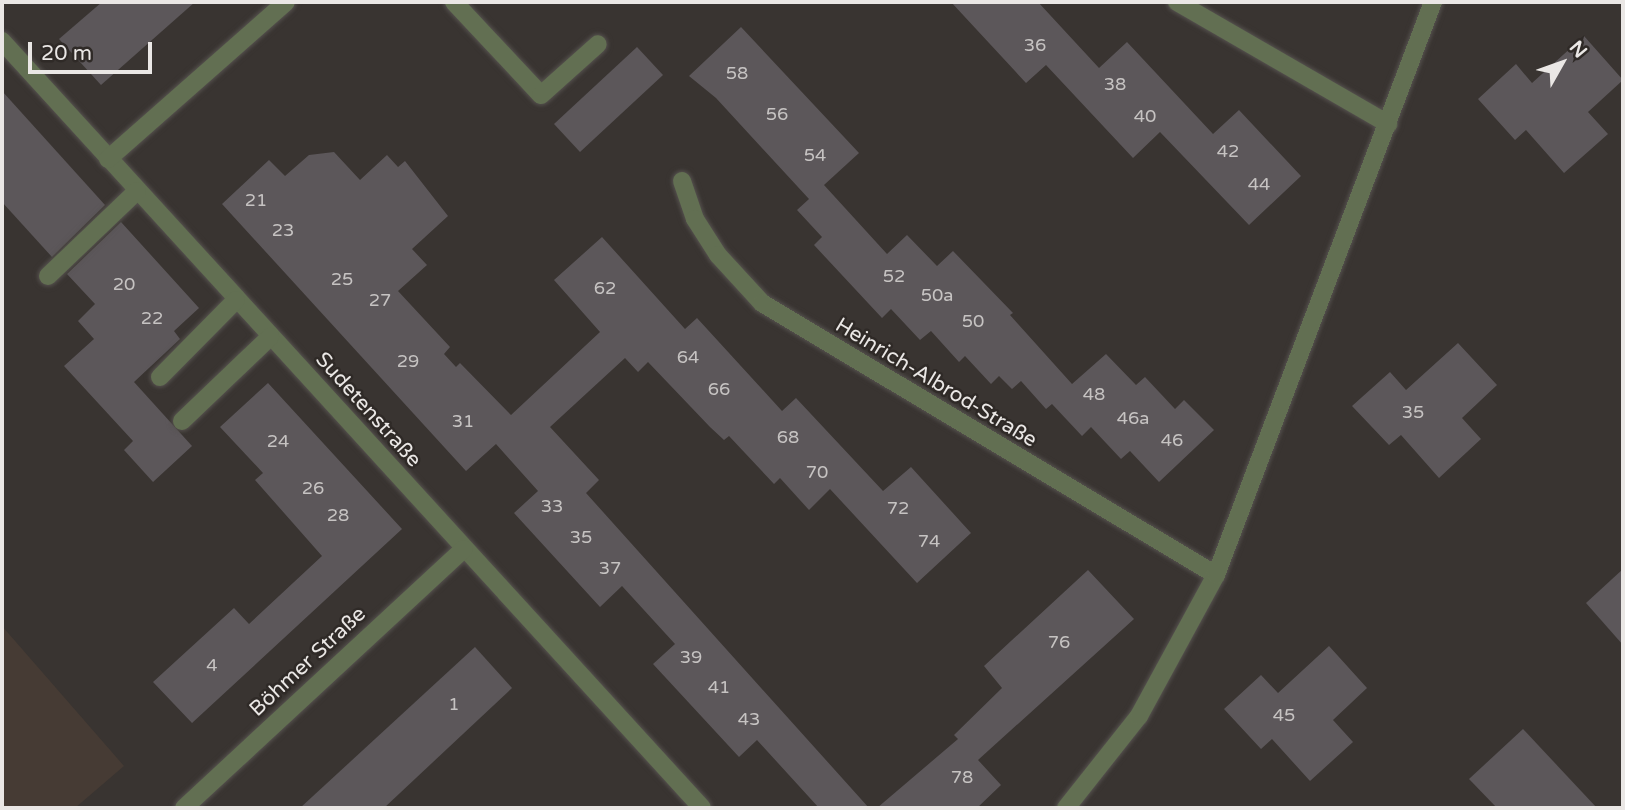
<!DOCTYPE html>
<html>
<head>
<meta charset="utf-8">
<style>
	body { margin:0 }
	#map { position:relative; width:1625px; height:810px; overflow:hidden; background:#393431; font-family:"Varela Round",sans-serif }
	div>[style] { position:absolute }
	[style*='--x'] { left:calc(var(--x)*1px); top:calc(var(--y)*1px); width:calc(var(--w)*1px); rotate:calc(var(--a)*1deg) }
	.built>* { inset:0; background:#463b34 }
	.building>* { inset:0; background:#5c575a }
	.roads { filter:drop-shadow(0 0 2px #55514e) drop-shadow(0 0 2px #55514e) }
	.minor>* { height:18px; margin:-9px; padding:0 9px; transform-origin:9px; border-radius:9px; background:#626f52 }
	span { translate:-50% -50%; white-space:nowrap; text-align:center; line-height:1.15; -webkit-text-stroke:5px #2f2a27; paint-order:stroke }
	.number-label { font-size:18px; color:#c6c3c2 }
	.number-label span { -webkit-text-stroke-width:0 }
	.street-label { font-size:21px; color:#eae7e5 }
	.frame { position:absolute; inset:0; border:4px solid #eae7e5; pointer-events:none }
	.north { position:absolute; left:1527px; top:28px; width:70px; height:70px; -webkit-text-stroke:5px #2f2a27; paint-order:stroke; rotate:50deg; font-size:19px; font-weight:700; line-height:28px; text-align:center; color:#eae7e5 }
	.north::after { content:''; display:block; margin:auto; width:24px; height:32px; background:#eae7e5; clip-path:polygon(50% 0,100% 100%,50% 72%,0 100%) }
	.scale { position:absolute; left:28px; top:42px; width:124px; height:32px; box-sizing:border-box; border:4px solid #eae7e5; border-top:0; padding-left:9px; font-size:21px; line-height:24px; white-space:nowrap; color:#eae7e5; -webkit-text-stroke:5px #2f2a27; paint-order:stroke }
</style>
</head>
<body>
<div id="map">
	<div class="built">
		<div style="clip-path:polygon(2px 626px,124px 766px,75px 808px,2px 808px)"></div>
	</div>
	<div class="building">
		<div style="clip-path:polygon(102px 2px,195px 2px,101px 85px,59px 39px)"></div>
		<div style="clip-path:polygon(951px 2px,1038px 2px,1099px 68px,1127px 42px,1213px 134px,1239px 110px,1301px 176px,1249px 225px,1160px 132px,1133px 158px,1046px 65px,1026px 83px)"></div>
		<div style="clip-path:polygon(741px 27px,859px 153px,824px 185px,887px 254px,907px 235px,937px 266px,953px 251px,1013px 313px,1010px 315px,1072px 384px,1106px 354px,1136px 385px,1145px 377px,1175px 409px,1184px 400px,1214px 430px,1159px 482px,1130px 451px,1121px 459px,1091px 427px,1082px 436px,1052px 404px,1046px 409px,1021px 381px,1012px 389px,999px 376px,991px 384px,965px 356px,959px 362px,931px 331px,920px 340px,891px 309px,882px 318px,814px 245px,822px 237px,797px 210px,809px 199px,716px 98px,689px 76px)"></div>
		<div style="clip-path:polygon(1584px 36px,1623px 80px,1588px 112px,1608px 134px,1564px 173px,1526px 130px,1515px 140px,1478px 99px,1516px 64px,1532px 83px)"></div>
		<div style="clip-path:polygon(637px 47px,663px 75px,580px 152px,554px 124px)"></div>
		<div style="clip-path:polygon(2px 91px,105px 205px,52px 257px,2px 202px)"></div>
		<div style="clip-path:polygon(334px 152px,360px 180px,387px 155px,398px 167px,405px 161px,448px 216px,412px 249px,427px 265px,398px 291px,450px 347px,444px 354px,456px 367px,460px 363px,511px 415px,600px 332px,554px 280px,602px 237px,685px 329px,697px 318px,782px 411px,796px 398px,883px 491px,911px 467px,971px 533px,917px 583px,830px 489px,809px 510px,780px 478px,774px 484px,729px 436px,724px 440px,710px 427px,648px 362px,638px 372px,625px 358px,550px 427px,599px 480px,586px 493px,869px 808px,819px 808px,757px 740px,739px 757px,653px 664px,675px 644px,622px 586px,600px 607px,514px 513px,538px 491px,496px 444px,466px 471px,222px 204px,269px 160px,285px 176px,309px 155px)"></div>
		<div style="clip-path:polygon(121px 222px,199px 308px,174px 331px,180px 339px,134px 382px,192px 446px,153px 482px,124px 450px,133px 441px,64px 366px,94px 339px,78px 321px,95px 304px,67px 274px)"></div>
		<div style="clip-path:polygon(1458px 343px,1497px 385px,1462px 418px,1481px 439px,1439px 478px,1401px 435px,1389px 445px,1352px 406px,1390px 372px,1406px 390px)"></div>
		<div style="clip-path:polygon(268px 383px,402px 529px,192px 723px,153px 682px,234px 608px,249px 624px,322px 556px,255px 480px,263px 473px,220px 427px)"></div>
		<div style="clip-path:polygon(1623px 569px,1623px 645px,1586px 603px)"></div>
		<div style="clip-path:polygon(1088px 570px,1134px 619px,978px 760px,1001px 785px,977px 808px,877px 808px,958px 739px,954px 735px,1002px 688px,984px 666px)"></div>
		<div style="clip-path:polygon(1329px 646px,1367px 688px,1333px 720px,1353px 742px,1310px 781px,1272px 739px,1261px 749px,1224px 709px,1261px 675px,1278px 693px)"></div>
		<div style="clip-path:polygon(475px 647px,512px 688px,384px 808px,300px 808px)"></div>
		<div style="clip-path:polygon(1523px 729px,1597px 808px,1497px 808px,1469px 779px)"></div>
	</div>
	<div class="roads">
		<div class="minor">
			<div style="--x:454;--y:2;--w:127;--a:46.9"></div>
			<div style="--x:541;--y:95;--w:76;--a:-41.8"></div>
			<div style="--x:1177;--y:2;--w:244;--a:30"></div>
			<div style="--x:2;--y:41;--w:1038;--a:47.61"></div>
			<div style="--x:108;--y:159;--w:237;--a:-41.4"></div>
			<div style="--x:682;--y:181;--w:40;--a:71.1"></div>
			<div style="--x:695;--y:219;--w:43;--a:57.4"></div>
			<div style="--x:718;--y:255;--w:65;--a:47.5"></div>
			<div style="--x:762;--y:303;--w:529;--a:30.93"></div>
			<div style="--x:48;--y:276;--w:123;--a:-43.7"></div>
			<div style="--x:160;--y:377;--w:108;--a:-45.4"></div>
			<div style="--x:182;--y:421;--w:122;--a:-43.7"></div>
			<div style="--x:184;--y:808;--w:381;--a:-42.8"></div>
			<div style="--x:1066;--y:808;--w:117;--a:-51.6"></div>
			<div style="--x:1139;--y:716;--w:161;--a:-61.4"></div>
			<div style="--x:1216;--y:575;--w:613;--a:-69.26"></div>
		</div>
	</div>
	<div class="number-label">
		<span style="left:1035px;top:45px">36</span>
		<span style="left:737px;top:73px">58</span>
		<span style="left:1115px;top:84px">38</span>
		<span style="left:777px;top:114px">56</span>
		<span style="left:1145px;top:116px">40</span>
		<span style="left:1228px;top:151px">42</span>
		<span style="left:815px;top:155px">54</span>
		<span style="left:1259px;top:184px">44</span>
		<span style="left:256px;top:200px">21</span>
		<span style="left:283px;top:230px">23</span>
		<span style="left:894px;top:276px">52</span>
		<span style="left:342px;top:279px">25</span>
		<span style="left:124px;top:284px">20</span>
		<span style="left:605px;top:288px">62</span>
		<span style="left:937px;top:295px">50a</span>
		<span style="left:380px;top:300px">27</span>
		<span style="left:152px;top:318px">22</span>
		<span style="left:973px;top:321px">50</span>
		<span style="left:688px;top:357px">64</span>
		<span style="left:408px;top:361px">29</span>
		<span style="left:719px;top:389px">66</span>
		<span style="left:1094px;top:394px">48</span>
		<span style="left:1413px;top:412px">35</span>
		<span style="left:1133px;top:418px">46a</span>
		<span style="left:463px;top:421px">31</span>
		<span style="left:788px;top:437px">68</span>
		<span style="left:1172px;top:440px">46</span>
		<span style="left:278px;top:441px">24</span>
		<span style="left:817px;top:472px">70</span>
		<span style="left:313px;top:488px">26</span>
		<span style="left:552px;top:506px">33</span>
		<span style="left:898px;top:508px">72</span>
		<span style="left:338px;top:515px">28</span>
		<span style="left:581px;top:537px">35</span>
		<span style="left:929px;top:541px">74</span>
		<span style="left:610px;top:568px">37</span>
		<span style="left:1059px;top:642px">76</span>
		<span style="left:691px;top:657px">39</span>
		<span style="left:212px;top:665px">4</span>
		<span style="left:719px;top:687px">41</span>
		<span style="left:454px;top:704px">1</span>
		<span style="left:1284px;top:715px">45</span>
		<span style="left:749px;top:719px">43</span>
		<span style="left:962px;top:777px">78</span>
	</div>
	<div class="street-label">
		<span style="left:936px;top:383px;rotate:31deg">Heinrich-Albrod-Straße</span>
		<span style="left:368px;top:410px;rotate:48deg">Sudetenstraße</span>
		<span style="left:308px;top:662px;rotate:-43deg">Böhmer Straße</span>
	</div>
	<div class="frame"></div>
	<div class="north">N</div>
	<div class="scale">20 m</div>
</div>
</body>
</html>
